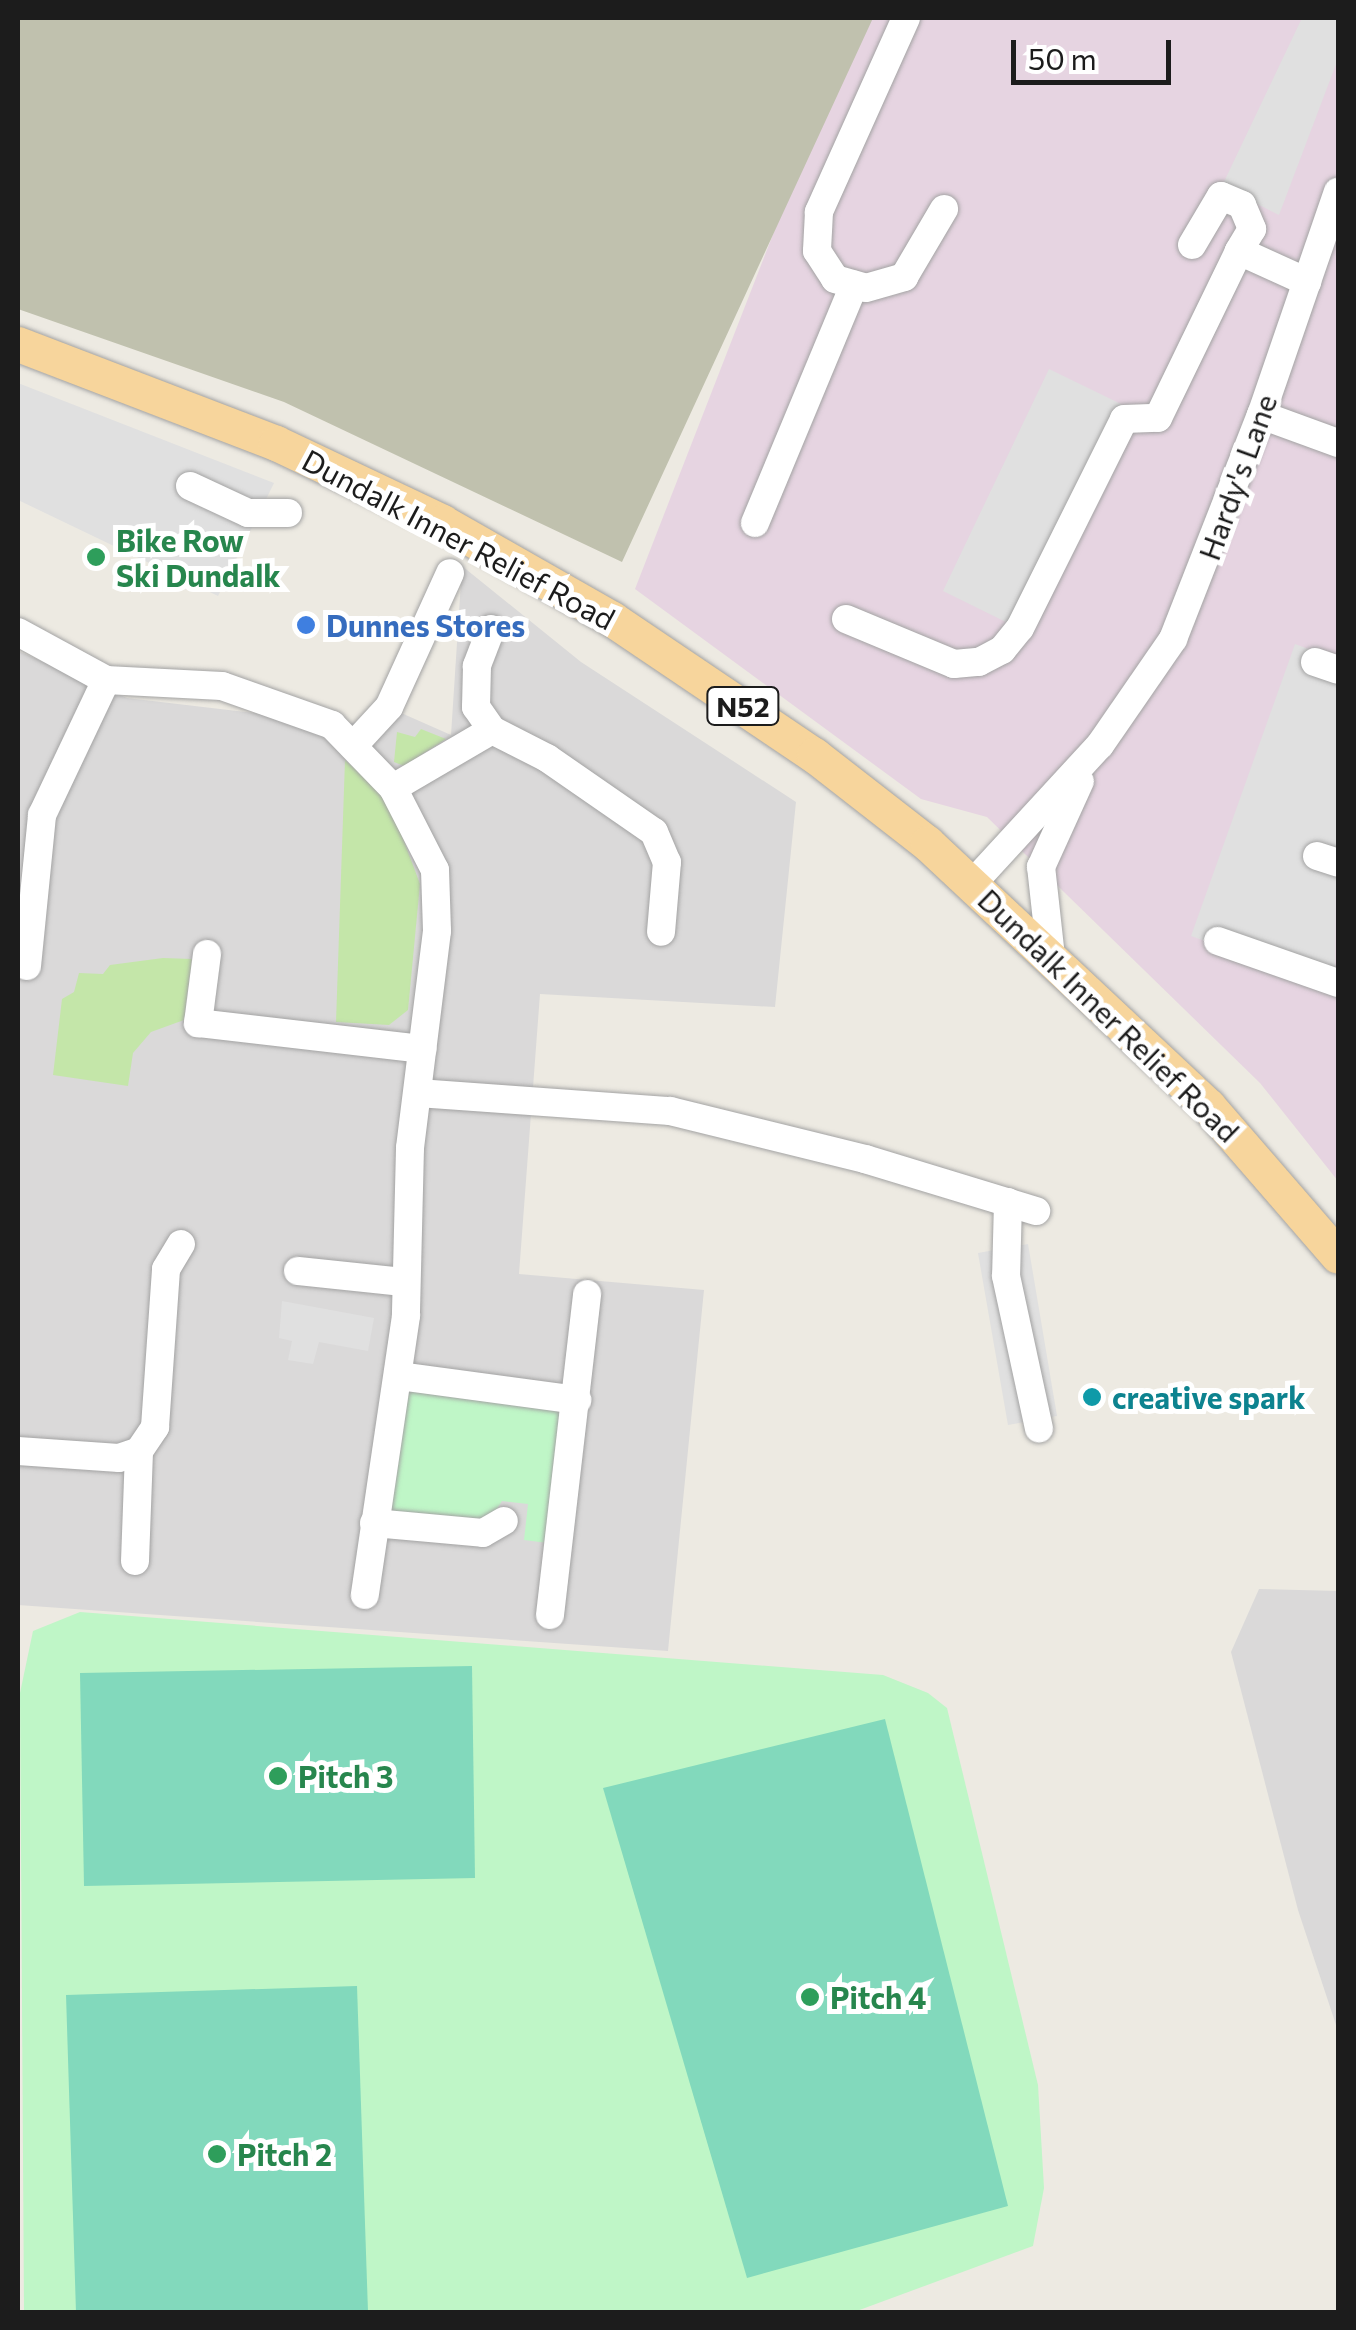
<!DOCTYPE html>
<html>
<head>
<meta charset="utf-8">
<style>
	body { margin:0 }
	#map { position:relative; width:1356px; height:2330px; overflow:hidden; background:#edeae2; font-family:Commissioner,sans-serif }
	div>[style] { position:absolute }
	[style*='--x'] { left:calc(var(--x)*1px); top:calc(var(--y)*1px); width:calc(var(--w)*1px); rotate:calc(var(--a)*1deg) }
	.residential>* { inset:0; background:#dad9d9 }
	.industrial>* { inset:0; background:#e6d4e1 }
	.construction>* { inset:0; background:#c0c1ae }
	.grass>* { inset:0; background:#c4e6a9 }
	.park>* { inset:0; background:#bff6c7 }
	.pitch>* { inset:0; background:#82d9bc }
	.parking>* { inset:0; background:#e0e0e0 }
	.roads { filter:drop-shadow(0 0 2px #a3a3a3) drop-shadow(0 0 2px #a3a3a3) }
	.minor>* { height:28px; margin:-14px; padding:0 14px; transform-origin:14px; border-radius:14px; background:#fff }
	.major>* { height:35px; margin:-17.5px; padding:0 17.5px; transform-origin:17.5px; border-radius:17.5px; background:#f7d59c }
	.dots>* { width:28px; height:28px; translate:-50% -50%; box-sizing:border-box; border:5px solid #fff; border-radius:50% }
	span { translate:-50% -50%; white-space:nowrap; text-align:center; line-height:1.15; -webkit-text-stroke:10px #fff; paint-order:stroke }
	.shield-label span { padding:2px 8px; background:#fff; border:2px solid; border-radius:8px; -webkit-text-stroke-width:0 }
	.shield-label { font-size:28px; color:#1c1c1c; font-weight:700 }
	.street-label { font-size:30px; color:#1c1c1c }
	.leisure-label { font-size:30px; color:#27864d; font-weight:700 }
	.left { translate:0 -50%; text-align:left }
	.shop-label { font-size:30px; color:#366cbe; font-weight:700 }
	.culture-label { font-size:30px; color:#0d838f; font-weight:700 }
	.frame { position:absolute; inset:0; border:20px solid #1c1c1c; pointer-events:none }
	.scale { position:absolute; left:1011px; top:40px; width:160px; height:45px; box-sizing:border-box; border:5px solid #1c1c1c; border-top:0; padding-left:12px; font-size:30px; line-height:35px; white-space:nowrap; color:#1c1c1c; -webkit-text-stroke:8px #fff; paint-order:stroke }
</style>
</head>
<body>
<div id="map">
	<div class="residential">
		<div style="clip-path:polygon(462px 566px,581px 662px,796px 802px,775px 1007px,540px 994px,519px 1274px,704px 1290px,668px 1651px,18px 1605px,18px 651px,127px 698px,348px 724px,399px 712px,451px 735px)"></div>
		<div style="clip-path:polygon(1259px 1589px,1338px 1591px,1338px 2031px,1298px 1910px,1231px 1652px)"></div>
	</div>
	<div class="industrial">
		<div style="clip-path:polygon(867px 18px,1338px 18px,1338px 1181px,1260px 1083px,987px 817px,921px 799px,635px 589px,814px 129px)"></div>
	</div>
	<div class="construction">
		<div style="clip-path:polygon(18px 18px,873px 18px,622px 562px,284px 402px,18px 309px)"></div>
	</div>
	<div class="grass">
		<div style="clip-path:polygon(421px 729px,446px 739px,404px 766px,394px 762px,397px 732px,415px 737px)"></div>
		<div style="clip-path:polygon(345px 760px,388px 798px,420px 884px,408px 1010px,389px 1025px,336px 1022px)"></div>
		<div style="clip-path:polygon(163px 958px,192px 959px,184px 1020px,151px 1032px,133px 1053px,128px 1086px,53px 1075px,62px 999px,74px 992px,79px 973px,103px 974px,110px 965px)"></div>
	</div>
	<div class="park">
		<div style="clip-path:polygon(401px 1386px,565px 1411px,548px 1543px,524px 1540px,528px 1504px,502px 1501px,489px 1521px,382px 1511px)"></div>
		<div style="clip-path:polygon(80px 1612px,883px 1675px,928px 1693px,947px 1708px,1038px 2085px,1044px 2188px,1033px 2246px,854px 2312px,24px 2312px,20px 1693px,33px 1631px)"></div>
	</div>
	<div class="pitch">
		<div style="clip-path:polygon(472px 1666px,475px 1878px,84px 1886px,80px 1673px)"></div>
		<div style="clip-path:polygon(885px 1719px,1008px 2206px,747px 2278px,603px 1788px)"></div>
		<div style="clip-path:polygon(357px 1986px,368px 2312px,76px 2312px,66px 1995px)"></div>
	</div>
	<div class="parking">
		<div style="clip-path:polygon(1302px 18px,1338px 18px,1338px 59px,1279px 215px,1222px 186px)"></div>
		<div style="clip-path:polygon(1049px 369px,1121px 404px,1014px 626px,943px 591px)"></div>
		<div style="clip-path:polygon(18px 383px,274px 483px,218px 596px,18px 500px)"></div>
		<div style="clip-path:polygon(1295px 644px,1338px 660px,1335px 987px,1191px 936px)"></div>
		<div style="clip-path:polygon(1028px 1244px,1057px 1416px,1008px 1425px,978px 1253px)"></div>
		<div style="clip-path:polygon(282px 1301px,374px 1318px,368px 1351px,319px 1342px,313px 1364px,288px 1360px,292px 1341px,279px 1338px)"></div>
	</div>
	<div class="roads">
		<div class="minor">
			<div style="--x:906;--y:18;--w:213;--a:114.2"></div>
			<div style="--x:819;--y:212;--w:39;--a:93"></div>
			<div style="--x:817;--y:251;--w:33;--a:57"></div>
			<div style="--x:835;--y:279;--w:32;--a:16"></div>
			<div style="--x:866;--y:288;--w:40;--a:-16"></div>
			<div style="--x:904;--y:277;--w:79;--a:-59.5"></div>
			<div style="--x:1192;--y:245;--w:57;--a:-59.4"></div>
			<div style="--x:1221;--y:196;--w:23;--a:23"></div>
			<div style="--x:1242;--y:205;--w:26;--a:67"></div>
			<div style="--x:1252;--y:229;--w:26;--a:121"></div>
			<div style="--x:1261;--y:415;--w:82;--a:20"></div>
			<div style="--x:190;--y:486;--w:64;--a:25"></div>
			<div style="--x:248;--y:513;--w:40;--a:0"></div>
			<div style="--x:755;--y:523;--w:258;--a:-67.4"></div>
			<div style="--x:846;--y:619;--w:117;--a:22.6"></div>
			<div style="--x:954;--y:664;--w:25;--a:-5"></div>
			<div style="--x:979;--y:662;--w:26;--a:-28"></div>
			<div style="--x:1002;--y:650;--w:28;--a:-51"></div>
			<div style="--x:1020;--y:628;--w:233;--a:-63.5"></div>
			<div style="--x:1124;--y:419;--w:34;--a:-2"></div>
			<div style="--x:1158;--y:418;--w:186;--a:-64.1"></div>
			<div style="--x:1239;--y:251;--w:75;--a:24.5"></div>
			<div style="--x:491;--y:629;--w:40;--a:111"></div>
			<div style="--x:477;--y:666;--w:41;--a:91.4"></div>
			<div style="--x:476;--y:707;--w:28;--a:55"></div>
			<div style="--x:18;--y:632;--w:100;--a:28.6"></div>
			<div style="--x:106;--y:680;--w:116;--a:3"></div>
			<div style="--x:222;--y:686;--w:117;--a:19.5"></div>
			<div style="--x:332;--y:725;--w:88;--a:45.9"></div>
			<div style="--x:393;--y:788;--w:92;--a:62.9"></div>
			<div style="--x:435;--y:870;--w:61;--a:88.1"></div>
			<div style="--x:437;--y:931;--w:219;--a:97.1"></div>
			<div style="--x:410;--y:1148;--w:168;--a:91.4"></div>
			<div style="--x:406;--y:1316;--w:282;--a:98.4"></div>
			<div style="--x:1315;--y:662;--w:24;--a:19"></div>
			<div style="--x:353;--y:746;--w:53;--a:-47.3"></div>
			<div style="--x:389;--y:707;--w:147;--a:-65.5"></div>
			<div style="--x:393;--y:788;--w:115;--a:-30.4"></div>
			<div style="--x:492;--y:730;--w:62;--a:27"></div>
			<div style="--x:547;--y:758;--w:130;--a:34.7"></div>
			<div style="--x:654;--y:832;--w:33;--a:67"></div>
			<div style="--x:667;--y:862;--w:70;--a:94.9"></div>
			<div style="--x:1317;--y:856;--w:22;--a:18"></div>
			<div style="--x:972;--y:884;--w:189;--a:-47.4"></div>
			<div style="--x:1100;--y:745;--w:129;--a:-55.4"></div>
			<div style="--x:1173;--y:639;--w:241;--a:-68.6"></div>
			<div style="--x:1261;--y:415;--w:236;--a:-71"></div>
			<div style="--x:1218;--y:941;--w:127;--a:19.3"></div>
			<div style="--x:207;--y:954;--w:70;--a:97.4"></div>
			<div style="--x:198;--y:1023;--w:226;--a:6.6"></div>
			<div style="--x:1051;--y:957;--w:91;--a:-96.3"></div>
			<div style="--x:1041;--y:867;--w:94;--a:-65.6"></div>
			<div style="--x:27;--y:966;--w:152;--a:-84.3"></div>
			<div style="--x:42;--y:815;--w:149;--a:-64.6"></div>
			<div style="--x:418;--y:1093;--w:253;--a:4.1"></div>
			<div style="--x:670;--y:1111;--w:201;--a:13.8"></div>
			<div style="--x:865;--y:1159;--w:179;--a:16.9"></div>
			<div style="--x:1008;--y:1202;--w:74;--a:91.5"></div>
			<div style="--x:1006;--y:1276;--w:156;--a:77.8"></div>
			<div style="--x:298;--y:1271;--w:106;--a:6"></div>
			<div style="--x:399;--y:1376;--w:180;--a:7.7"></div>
			<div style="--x:18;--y:1451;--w:101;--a:4"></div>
			<div style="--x:119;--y:1458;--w:21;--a:-19"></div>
			<div style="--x:374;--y:1523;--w:109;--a:5.2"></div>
			<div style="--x:483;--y:1533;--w:24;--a:-30"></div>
			<div style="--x:135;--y:1561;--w:110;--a:-87.9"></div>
			<div style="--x:139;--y:1451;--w:29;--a:-56"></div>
			<div style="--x:155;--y:1427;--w:158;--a:-86"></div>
			<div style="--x:166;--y:1269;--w:29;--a:-59"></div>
			<div style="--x:550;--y:1615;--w:323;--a:-83.4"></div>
		</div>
		<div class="major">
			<div style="--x:18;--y:344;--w:276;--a:21"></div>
			<div style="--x:276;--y:443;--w:184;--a:25.4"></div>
			<div style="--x:442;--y:522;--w:196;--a:29.7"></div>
			<div style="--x:612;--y:619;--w:244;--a:34"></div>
			<div style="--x:814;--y:755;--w:143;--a:37.9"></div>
			<div style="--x:927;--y:843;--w:385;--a:43.1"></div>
			<div style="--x:1208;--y:1106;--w:198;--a:49.1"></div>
		</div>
	</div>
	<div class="dots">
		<div style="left:96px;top:557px;background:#2e9e5b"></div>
		<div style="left:306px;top:625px;background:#3f7fe0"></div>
		<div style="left:1092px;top:1397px;background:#0f9aa8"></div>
		<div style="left:278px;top:1776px;background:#2e9e5b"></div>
		<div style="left:810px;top:1997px;background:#2e9e5b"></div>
		<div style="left:217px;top:2154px;background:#2e9e5b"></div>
	</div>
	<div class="shield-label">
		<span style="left:743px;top:706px">N52</span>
	</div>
	<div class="street-label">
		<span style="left:1237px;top:477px;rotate:-70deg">Hardy's Lane</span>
		<span style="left:459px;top:539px;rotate:28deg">Dundalk Inner Relief Road</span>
		<span style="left:1109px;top:1015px;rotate:44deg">Dundalk Inner Relief Road</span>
	</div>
	<div class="leisure-label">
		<span class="left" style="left:116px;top:557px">Bike Row<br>Ski Dundalk</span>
		<span class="left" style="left:298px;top:1776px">Pitch 3</span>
		<span class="left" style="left:830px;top:1997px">Pitch 4</span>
		<span class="left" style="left:237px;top:2154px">Pitch 2</span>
	</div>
	<div class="shop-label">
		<span class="left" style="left:326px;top:625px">Dunnes Stores</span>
	</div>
	<div class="culture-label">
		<span class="left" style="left:1112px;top:1397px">creative spark</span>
	</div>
	<div class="frame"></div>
	<div class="scale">50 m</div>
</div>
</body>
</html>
